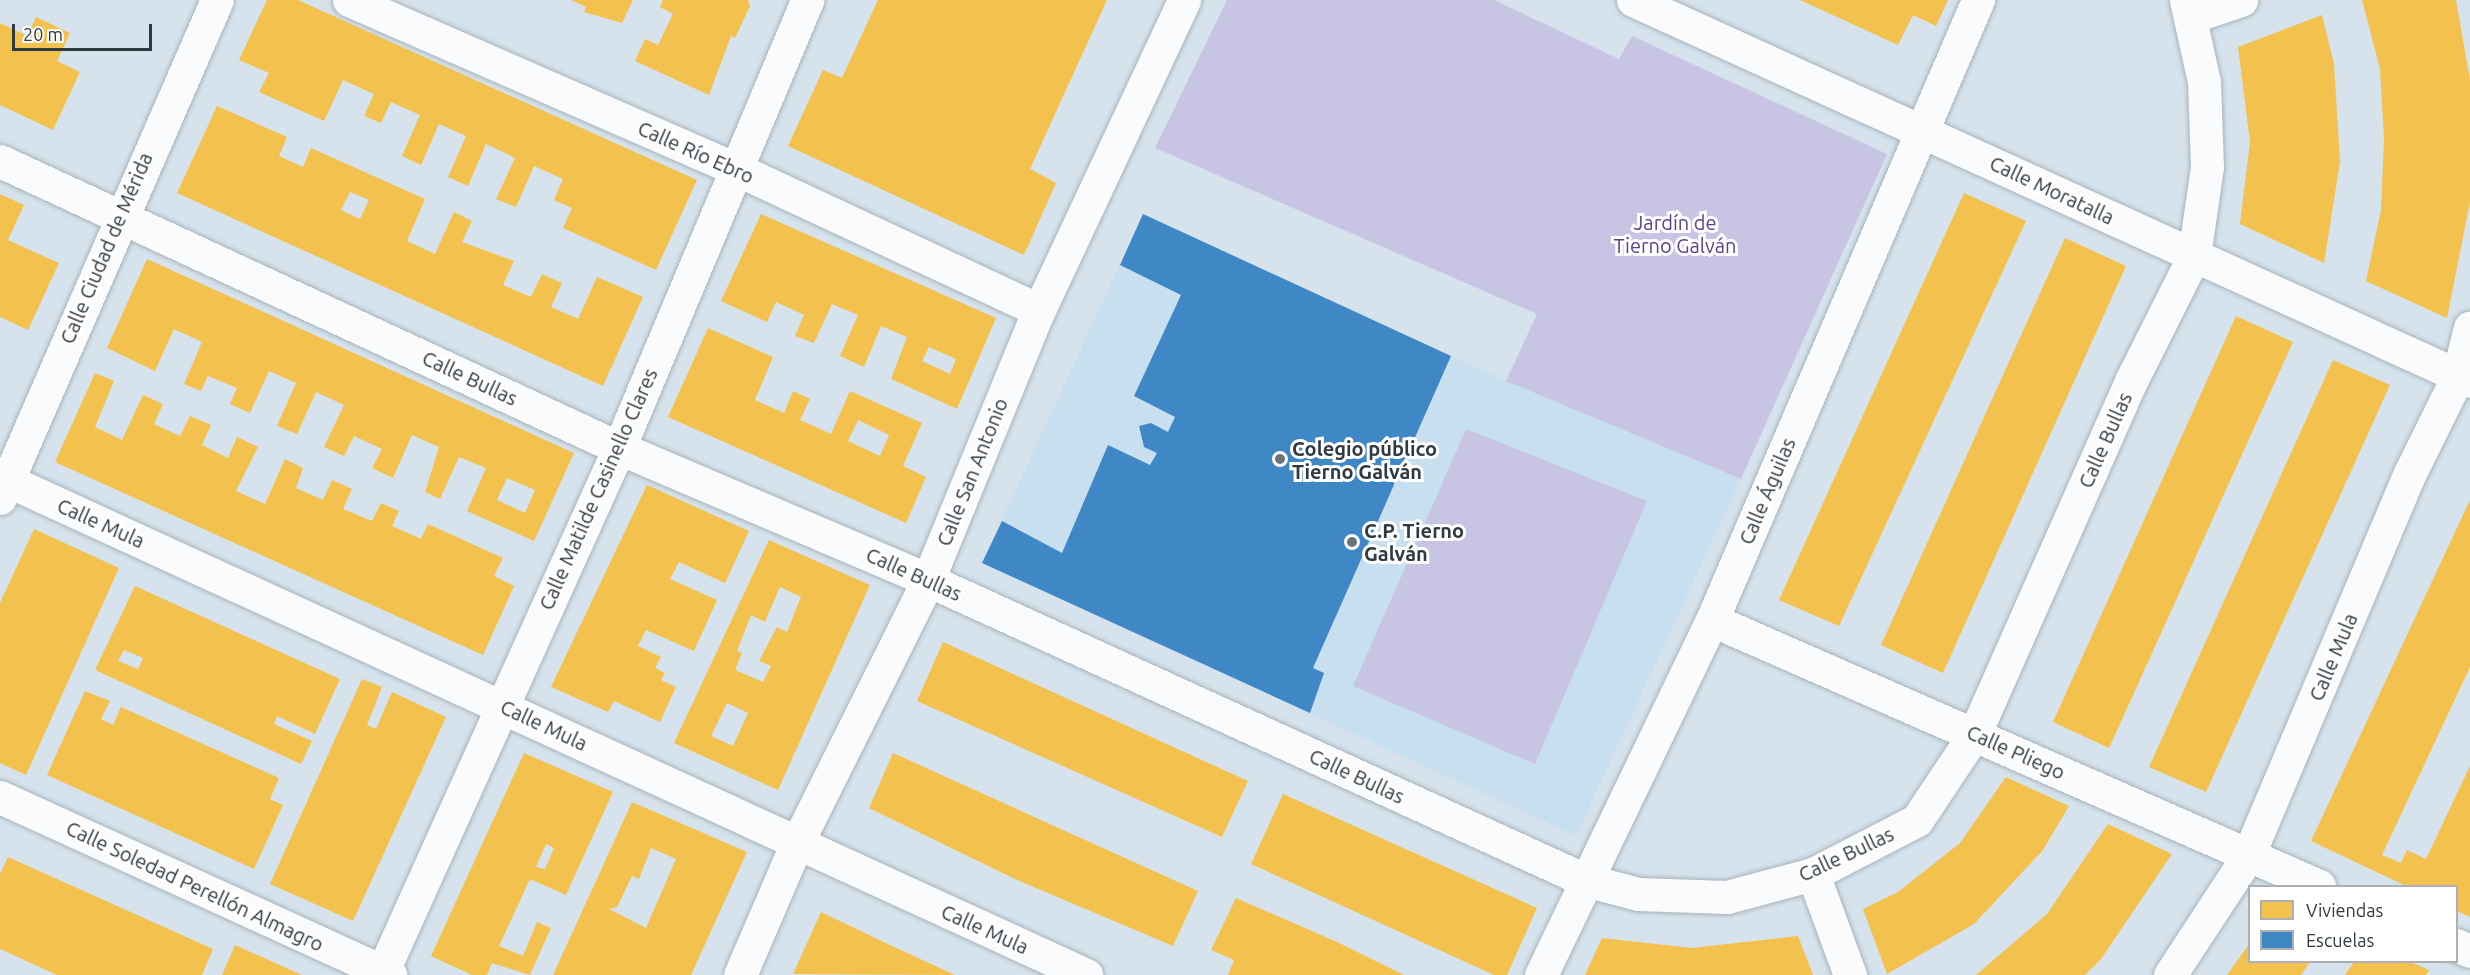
<!DOCTYPE html>
<html>
<head>
<meta charset="utf-8">
<style>
	body { margin:0 }
	#map { position:relative; width:2470px; height:975px; overflow:hidden; background:#d6e3ec; font-family:Ubuntu,sans-serif }
	div>[style] { position:absolute }
	[style*='--x'] { left:calc(var(--x)*1px); top:calc(var(--y)*1px); width:calc(var(--w)*1px); rotate:calc(var(--a)*1deg) }
	.built>* { inset:0; background:#c8dff0 }
	.green>* { inset:0; background:#c8c5e4 }
	.homes>* { inset:0; background:#f2c14e }
	.schools>* { inset:0; background:#3f88c5 }
	.roads { filter:drop-shadow(0 0 2px #a8b3ba) drop-shadow(0 0 2px #a8b3ba) }
	.minor>* { height:33px; margin:-16.5px; padding:0 16.5px; transform-origin:16.5px; border-radius:16.5px; background:#f9fbfc }
	.dots>* { width:16px; height:16px; translate:-50% -50%; box-sizing:border-box; border:3px solid #fff; border-radius:50% }
	span { translate:-50% -50%; white-space:nowrap; text-align:center; line-height:1.15; -webkit-text-stroke:6px #fff; paint-order:stroke }
	.street-label { font-size:20px; color:#2f3940 }
	.park-label { font-size:20px; color:#5e408b }
	.poi-label { font-size:20px; color:#2f3940; font-weight:700 }
	.left { translate:0 -50%; text-align:left }
	.legend { position:absolute; left:2248px; top:885px; width:210px; height:78px; box-sizing:border-box; background:#fff; border:2px solid #acb0b3; margin:0; padding:8px 10px; list-style:none; font-size:18px; color:#2f3940 }
	.legend li { display:flex; align-items:center; gap:12px; height:30px }
	.legend b { width:30px; border:2px solid #acb0b3 }
	.scale { position:absolute; left:12px; top:24px; width:140px; height:27px; box-sizing:border-box; border:3px solid #2f3940; border-top:0; padding-left:8px; font-size:18px; line-height:21px; white-space:nowrap; color:#2f3940; -webkit-text-stroke:4px #fff; paint-order:stroke }
</style>
</head>
<body>
<div id="map">
	<div class="built">
		<div style="clip-path:polygon(1143px 214px,1506px 381px,1741px 479px,1576px 836px,982px 563px)"></div>
	</div>
	<div class="green">
		<div style="clip-path:polygon(1227px 0,1494px 0,1619px 59px,1632px 36px,1887px 154px,1741px 479px,1506px 381px,1537px 314px,1155px 148px)"></div>
		<div style="clip-path:polygon(1466px 429px,1647px 501px,1535px 764px,1353px 686px)"></div>
	</div>
	<div class="homes">
		<div style="clip-path:polygon(267px 0,298px 0,697px 180px,656px 270px,563px 228px,572px 208px,554px 200px,563px 179px,534px 166px,516px 207px,496px 199px,515px 158px,486px 144px,468px 186px,448px 177px,466px 136px,439px 124px,421px 165px,402px 156px,420px 115px,391px 102px,381px 123px,364px 116px,374px 94px,343px 80px,324px 121px,259px 92px,269px 73px,239px 60px)"></div>
		<div style="clip-path:polygon(571px 0,633px 0,622px 23px,584px 12px,586px 7px)"></div>
		<div style="clip-path:polygon(663px 0,748px 0,750px 6px,735px 38px,731px 36px,709px 95px,635px 61px,645px 39px,658px 45px,673px 14px,660px 7px)"></div>
		<div style="clip-path:polygon(878px 0,1107px 0,1030px 169px,1056px 183px,1024px 255px,788px 146px,823px 70px,842px 78px)"></div>
		<div style="clip-path:polygon(1800px 0,1948px 0,1936px 26px,1913px 15px,1898px 45px)"></div>
		<div style="clip-path:polygon(2362px 0,2456px 0,2470px 80px,2470px 202px,2447px 318px,2366px 281px,2381px 210px,2384px 139px,2380px 69px)"></div>
		<div style="clip-path:polygon(2322px 15px,2334px 64px,2340px 162px,2324px 263px,2240px 224px,2250px 142px,2238px 47px)"></div>
		<div style="clip-path:polygon(36px 17px,70px 33px,57px 61px,80px 72px,53px 130px,0 105px,0 23px,27px 36px)"></div>
		<div style="clip-path:polygon(evenodd,217px 106px,287px 137px,279px 156px,303px 167px,311px 148px,425px 199px,407px 241px,435px 254px,454px 212px,472px 221px,462px 242px,514px 261px,503px 285px,531px 297px,542px 274px,562px 283px,551px 307px,578px 319px,597px 277px,643px 297px,603px 386px,177px 193px,217px 106px,350px 192px,369px 200px,360px 219px,341px 210px,350px 192px)"></div>
		<div style="clip-path:polygon(1964px 193px,2026px 221px,1839px 626px,1779px 600px)"></div>
		<div style="clip-path:polygon(0 194px,24px 205px,8px 240px,59px 263px,28px 330px,0 317px)"></div>
		<div style="clip-path:polygon(evenodd,761px 214px,996px 318px,957px 409px,891px 379px,907px 337px,881px 326px,864px 367px,840px 356px,858px 315px,832px 304px,814px 343px,795px 336px,804px 315px,776px 302px,767px 322px,721px 301px,761px 214px,929px 347px,956px 359px,950px 374px,922px 361px,929px 347px)"></div>
		<div style="clip-path:polygon(2065px 238px,2126px 266px,1943px 673px,1881px 645px)"></div>
		<div style="clip-path:polygon(evenodd,147px 259px,574px 453px,534px 541px,467px 511px,486px 468px,459px 457px,440px 499px,425px 492px,439px 447px,412px 435px,393px 478px,372px 468px,382px 449px,354px 436px,344px 456px,324px 447px,344px 405px,316px 392px,297px 434px,277px 426px,296px 383px,269px 371px,250px 413px,230px 404px,237px 388px,208px 376px,201px 391px,184px 384px,202px 342px,174px 329px,155px 371px,107px 348px,147px 259px,507px 478px,535px 490px,525px 513px,497px 500px,507px 478px)"></div>
		<div style="clip-path:polygon(2236px 316px,2293px 342px,2109px 748px,2053px 722px)"></div>
		<div style="clip-path:polygon(evenodd,708px 328px,773px 357px,755px 400px,784px 413px,793px 391px,810px 399px,800px 420px,831px 434px,850px 391px,922px 423px,903px 466px,926px 477px,906px 523px,668px 417px,708px 328px,858px 420px,889px 435px,880px 456px,848px 441px,858px 420px)"></div>
		<div style="clip-path:polygon(2333px 360px,2390px 385px,2206px 792px,2149px 767px)"></div>
		<div style="clip-path:polygon(95px 373px,114px 381px,95px 427px,122px 440px,143px 395px,163px 404px,154px 424px,180px 436px,190px 416px,211px 425px,202px 445px,228px 458px,237px 437px,258px 447px,236px 491px,265px 504px,285px 459px,303px 468px,296px 488px,323px 500px,332px 480px,352px 489px,343px 509px,372px 521px,381px 503px,399px 511px,392px 526px,421px 539px,428px 524px,503px 558px,494px 576px,514px 586px,483px 655px,55px 462px)"></div>
		<div style="clip-path:polygon(647px 485px,749px 531px,725px 583px,679px 562px,670px 579px,717px 600px,694px 651px,646px 630px,638px 646px,661px 657px,655px 668px,665px 673px,661px 680px,676px 687px,660px 722px,614px 701px,608px 712px,551px 687px)"></div>
		<div style="clip-path:polygon(2470px 500px,2470px 667px,2382px 855px,2401px 863px,2407px 850px,2426px 859px,2470px 766px,2470px 917px,2457px 911px,2457px 886px,2406px 886px,2311px 841px)"></div>
		<div style="clip-path:polygon(34px 529px,119px 568px,26px 775px,0 763px,0 603px)"></div>
		<div style="clip-path:polygon(evenodd,769px 540px,870px 585px,778px 790px,674px 743px,769px 540px,780px 587px,801px 597px,787px 632px,777px 627px,759px 661px,771px 666px,763px 682px,735px 670px,742px 653px,737px 651px,751px 615px,765px 622px,780px 587px,769px 540px,727px 703px,748px 713px,733px 746px,711px 736px,727px 703px)"></div>
		<div style="clip-path:polygon(evenodd,135px 586px,340px 679px,315px 734px,277px 716px,274px 724px,312px 741px,301px 764px,95px 670px,135px 586px,124px 650px,143px 658px,138px 669px,118px 661px,124px 650px)"></div>
		<div style="clip-path:polygon(943px 642px,1248px 781px,1222px 837px,917px 701px)"></div>
		<div style="clip-path:polygon(362px 679px,382px 687px,367px 725px,376px 729px,392px 692px,446px 717px,353px 921px,270px 884px)"></div>
		<div style="clip-path:polygon(85px 691px,110px 701px,101px 719px,113px 725px,121px 707px,279px 778px,270px 799px,283px 805px,254px 869px,47px 775px)"></div>
		<div style="clip-path:polygon(evenodd,524px 753px,613px 792px,566px 895px,530px 879px,499px 946px,523px 956px,537px 922px,551px 928px,530px 975px,492px 963px,487px 975px,472px 975px,431px 956px,524px 753px,546px 844px,554px 848px,545px 869px,536px 867px,546px 844px)"></div>
		<div style="clip-path:polygon(893px 753px,1198px 891px,1173px 946px,1015px 879px,869px 808px)"></div>
		<div style="clip-path:polygon(2006px 777px,2069px 806px,2043px 850px,1974px 924px,1887px 974px,1863px 909px,1898px 892px,1960px 843px)"></div>
		<div style="clip-path:polygon(1283px 794px,1537px 908px,1507px 975px,1494px 975px,1251px 864px)"></div>
		<div style="clip-path:polygon(evenodd,632px 802px,747px 852px,691px 975px,553px 975px,632px 802px,651px 848px,676px 859px,646px 928px,609px 909px,617px 907px,632px 876px,639px 879px,651px 848px)"></div>
		<div style="clip-path:polygon(2108px 824px,2172px 854px,2101px 959px,2085px 975px,1976px 975px,2047px 914px)"></div>
		<div style="clip-path:polygon(8px 857px,213px 949px,202px 975px,57px 975px,0 949px,0 874px)"></div>
		<div style="clip-path:polygon(1236px 898px,1337px 942px,1404px 975px,1228px 975px,1234px 960px,1211px 950px)"></div>
		<div style="clip-path:polygon(821px 912px,892px 946px,955px 975px,793px 974px)"></div>
		<div style="clip-path:polygon(1798px 936px,1813px 975px,1585px 975px,1602px 938px,1692px 948px)"></div>
		<div style="clip-path:polygon(2250px 943px,2250px 962px,2310px 962px,2301px 975px,2227px 975px)"></div>
		<div style="clip-path:polygon(235px 945px,302px 975px,222px 975px)"></div>
		<div style="clip-path:polygon(2354px 962px,2410px 962px,2429px 970px,2426px 975px,2345px 975px)"></div>
	</div>
	<div class="schools">
		<div style="clip-path:polygon(1143px 214px,1451px 356px,1313px 668px,1324px 673px,1310px 713px,982px 563px,1002px 521px,1062px 553px,1108px 445px,1150px 465px,1157px 453px,1144px 447px,1139px 426px,1151px 423px,1168px 432px,1175px 417px,1134px 396px,1181px 295px,1120px 265px)"></div>
	</div>
	<div class="roads">
		<div class="minor">
			<div style="--x:349;--y:0;--w:420;--a:23.6"></div>
			<div style="--x:734;--y:168;--w:336;--a:25"></div>
			<div style="--x:1633;--y:0;--w:920;--a:24.47"></div>
			<div style="--x:2191;--y:17;--w:53;--a:-18.8"></div>
			<div style="--x:0;--y:161;--w:682;--a:24.87"></div>
			<div style="--x:619;--y:448;--w:336;--a:23.1"></div>
			<div style="--x:928;--y:580;--w:722;--a:24.54"></div>
			<div style="--x:1585;--y:880;--w:55;--a:14.8"></div>
			<div style="--x:1638;--y:894;--w:89;--a:1.9"></div>
			<div style="--x:1727;--y:897;--w:89;--a:-15"></div>
			<div style="--x:1813;--y:874;--w:117;--a:-27.4"></div>
			<div style="--x:1917;--y:820;--w:105;--a:-56.3"></div>
			<div style="--x:1975;--y:733;--w:385;--a:-66.1"></div>
			<div style="--x:2131;--y:381;--w:140;--a:-63.3"></div>
			<div style="--x:2194;--y:256;--w:90;--a:-81.7"></div>
			<div style="--x:2207;--y:167;--w:85;--a:-92"></div>
			<div style="--x:2204;--y:82;--w:84;--a:-102.4"></div>
			<div style="--x:0;--y:477;--w:1195;--a:24.63"></div>
			<div style="--x:0;--y:498;--w:543;--a:-66.46"></div>
			<div style="--x:1712;--y:620;--w:663;--a:23.66"></div>
			<div style="--x:0;--y:797;--w:429;--a:24.5"></div>
			<div style="--x:1813;--y:874;--w:108;--a:69.9"></div>
			<div style="--x:2456;--y:945;--w:15;--a:23"></div>
			<div style="--x:381;--y:975;--w:578;--a:-65.7"></div>
			<div style="--x:619;--y:448;--w:486;--a:-67.2"></div>
			<div style="--x:740;--y:975;--w:142;--a:-66.7"></div>
			<div style="--x:796;--y:845;--w:296;--a:-63.5"></div>
			<div style="--x:928;--y:580;--w:292;--a:-67.7"></div>
			<div style="--x:1039;--y:310;--w:342;--a:-64.9"></div>
			<div style="--x:1541;--y:975;--w:394;--a:-64.3"></div>
			<div style="--x:1712;--y:620;--w:675;--a:-66.78"></div>
			<div style="--x:2170;--y:975;--w:142;--a:-56.8"></div>
			<div style="--x:2248;--y:856;--w:416;--a:-67.1"></div>
			<div style="--x:2410;--y:473;--w:108;--a:-63.7"></div>
			<div style="--x:2458;--y:376;--w:50;--a:-76.2"></div>
		</div>
	</div>
	<div class="dots">
		<div style="left:1280px;top:459px;background:#69747c"></div>
		<div style="left:1352px;top:542px;background:#69747c"></div>
	</div>
	<div class="street-label">
		<span style="left:696px;top:152px;rotate:24deg">Calle Río Ebro</span>
		<span style="left:2052px;top:190px;rotate:25deg">Calle Moratalla</span>
		<span style="left:106px;top:248px;rotate:-67deg">Calle Ciudad de Mérida</span>
		<span style="left:470px;top:378px;rotate:25deg">Calle Bullas</span>
		<span style="left:2105px;top:440px;rotate:-66deg">Calle Bullas</span>
		<span style="left:972px;top:472px;rotate:-68deg">Calle San Antonio</span>
		<span style="left:598px;top:489px;rotate:-66deg">Calle Matilde Casinello Clares</span>
		<span style="left:1767px;top:491px;rotate:-67deg">Calle Águilas</span>
		<span style="left:101px;top:523px;rotate:24deg">Calle Mula</span>
		<span style="left:914px;top:574px;rotate:24deg">Calle Bullas</span>
		<span style="left:2333px;top:657px;rotate:-67deg">Calle Mula</span>
		<span style="left:544px;top:725px;rotate:25deg">Calle Mula</span>
		<span style="left:2016px;top:752px;rotate:24deg">Calle Pliego</span>
		<span style="left:1357px;top:776px;rotate:25deg">Calle Bullas</span>
		<span style="left:1846px;top:854px;rotate:-25deg">Calle Bullas</span>
		<span style="left:195px;top:886px;rotate:25deg">Calle Soledad Perellón Almagro</span>
		<span style="left:985px;top:929px;rotate:24deg">Calle Mula</span>
	</div>
	<div class="park-label">
		<span style="left:1675px;top:234px">Jardín de<br>Tierno Galván</span>
	</div>
	<div class="poi-label">
		<span class="left" style="left:1292px;top:460px">Colegio público<br>Tierno Galván</span>
		<span class="left" style="left:1364px;top:542px">C.P. Tierno<br>Galván</span>
	</div>
	<ul class="legend">
	<li><b style="height:16px;background:#f2c14e"></b>Viviendas</li>
	<li><b style="height:16px;background:#3f88c5"></b>Escuelas</li>
	</ul>
	<div class="scale">20 m</div>
</div>
</body>
</html>
